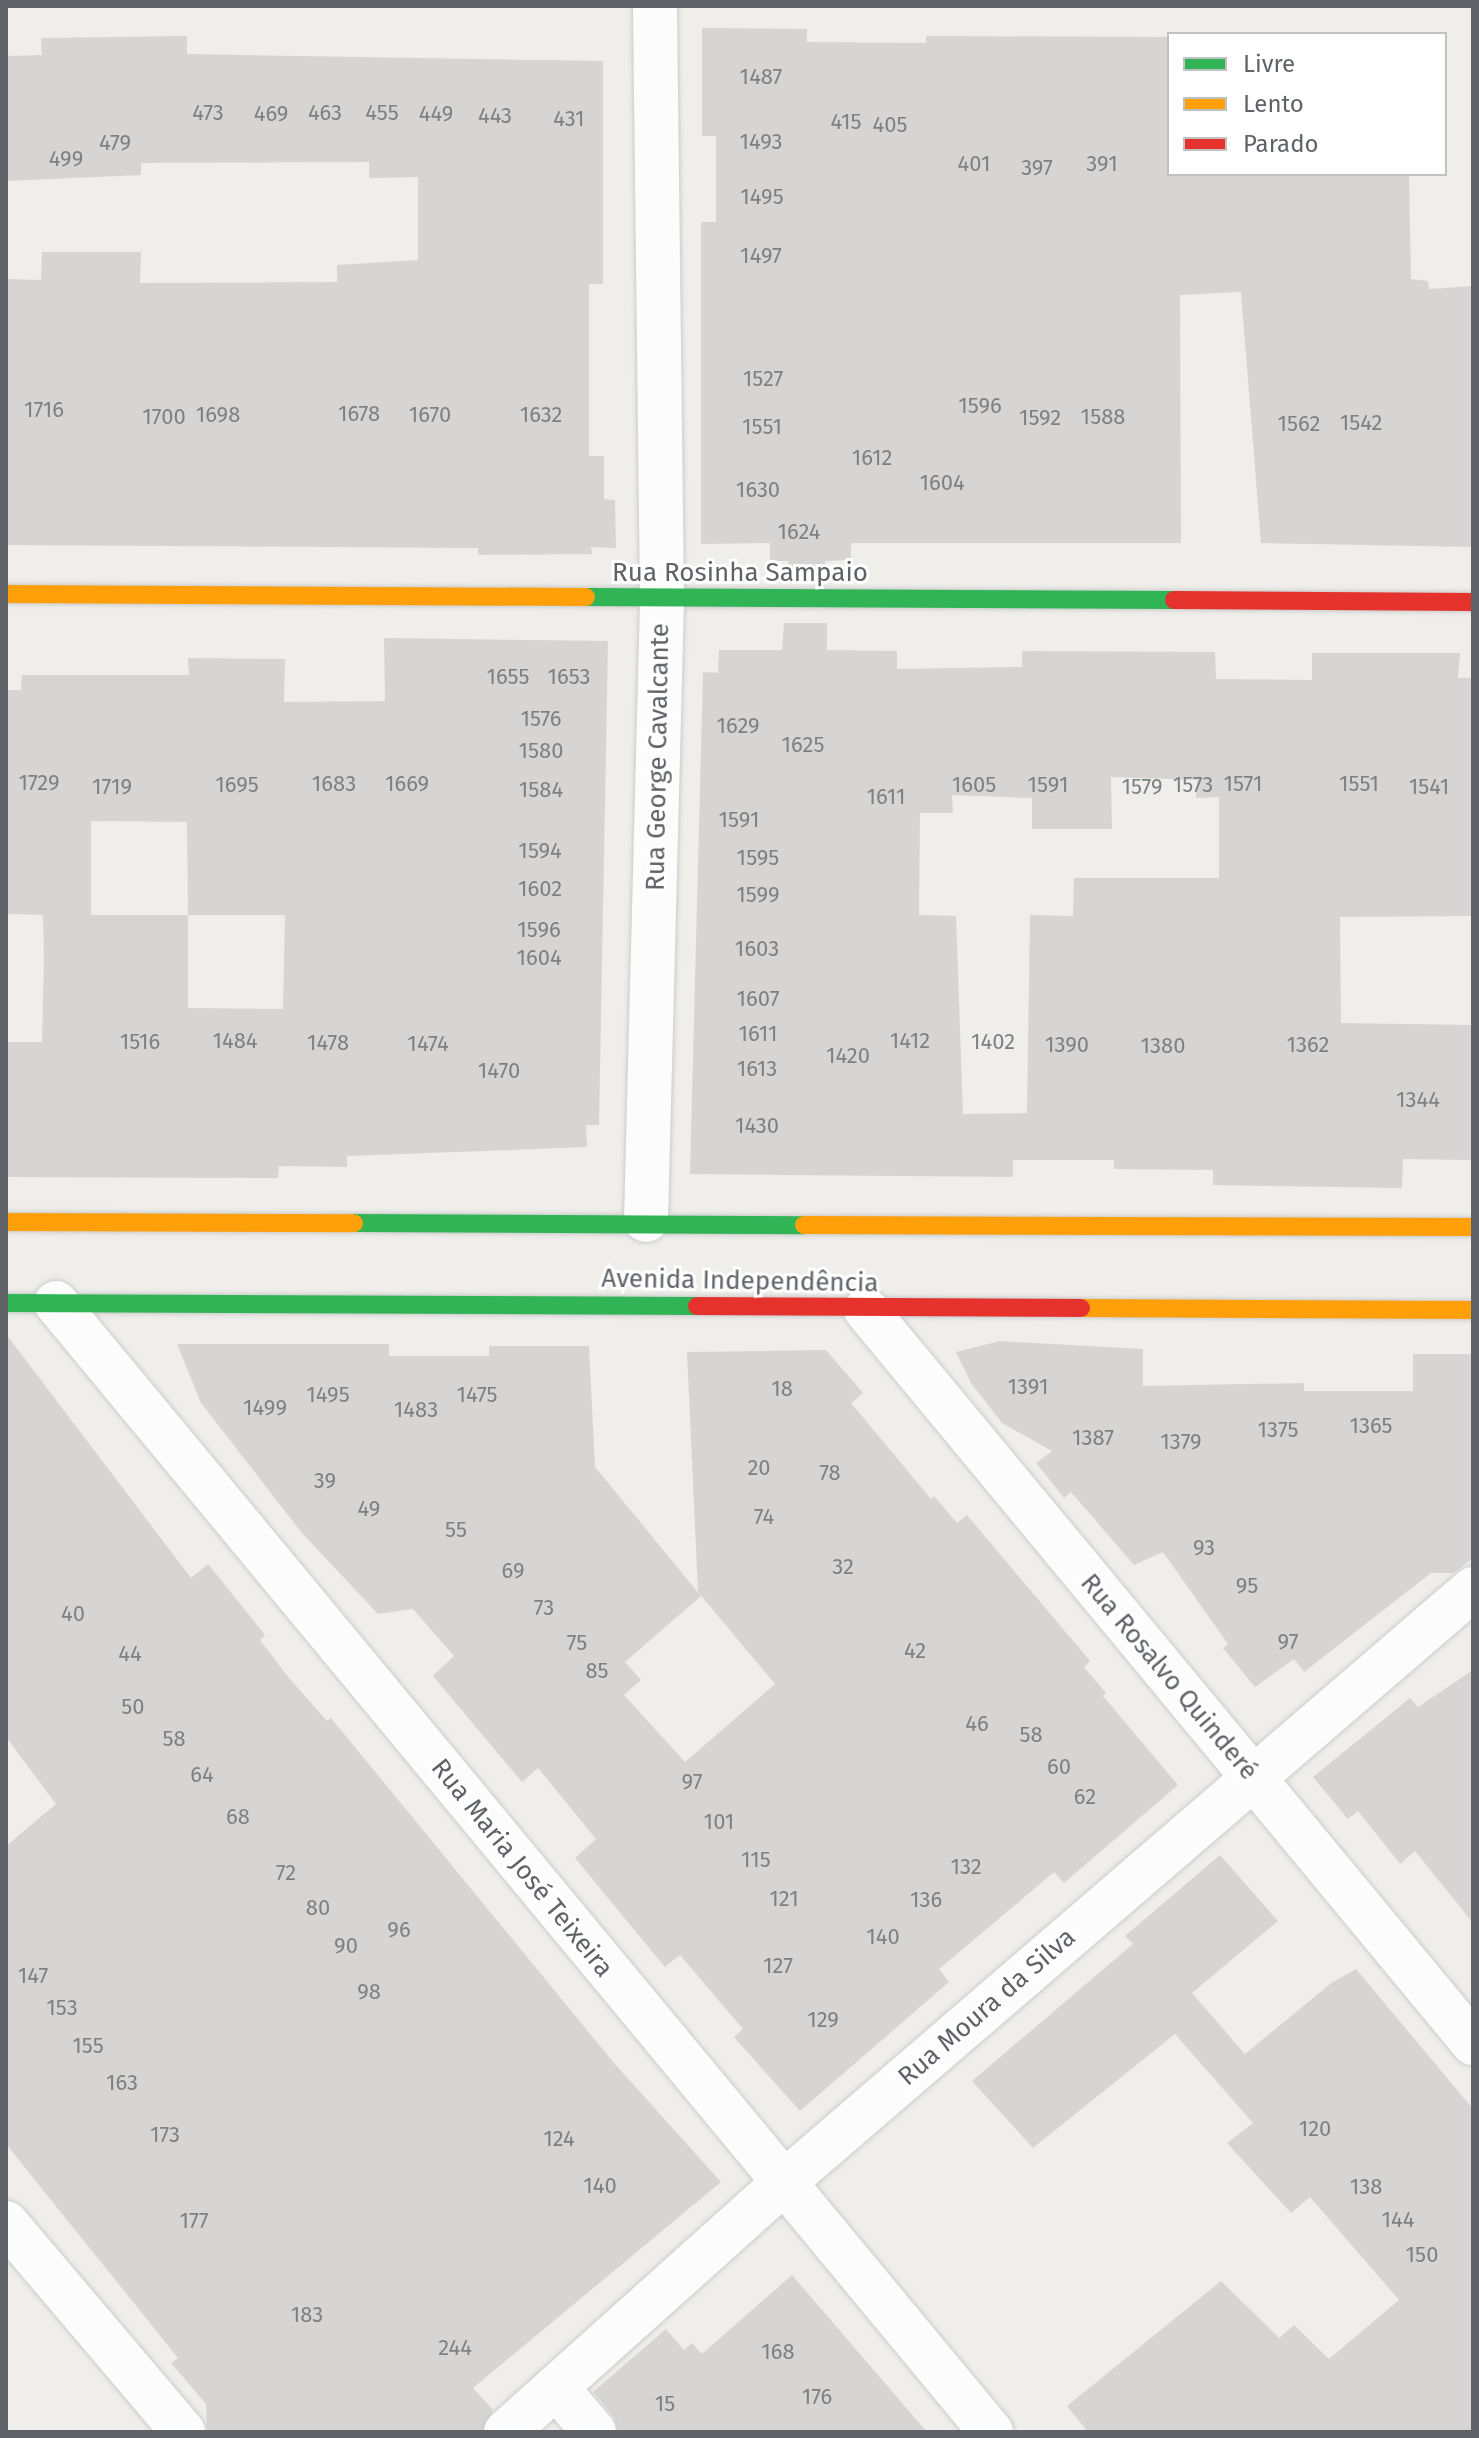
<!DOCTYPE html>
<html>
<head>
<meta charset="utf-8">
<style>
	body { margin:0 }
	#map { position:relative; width:1479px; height:2438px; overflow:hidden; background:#efeeea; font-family:"Fira Sans",sans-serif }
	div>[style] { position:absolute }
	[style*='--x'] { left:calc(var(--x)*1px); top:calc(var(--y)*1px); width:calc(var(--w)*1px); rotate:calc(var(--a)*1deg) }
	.building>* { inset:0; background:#d6d5d3 }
	.roads { filter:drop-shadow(0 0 2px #cbcccc) drop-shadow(0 0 2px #cbcccc) }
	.street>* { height:44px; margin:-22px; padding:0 22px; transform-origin:22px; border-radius:22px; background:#fdfcfc }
	.fast>* { height:18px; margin:-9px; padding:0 9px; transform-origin:9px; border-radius:9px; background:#30b455 }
	.slow>* { height:18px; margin:-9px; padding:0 9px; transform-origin:9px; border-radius:9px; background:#ff9f0a }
	.jam>* { height:18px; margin:-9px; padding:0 9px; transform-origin:9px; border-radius:9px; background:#e5322d }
	span { translate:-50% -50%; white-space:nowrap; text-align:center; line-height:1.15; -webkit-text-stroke:6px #fff; paint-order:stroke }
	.number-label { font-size:22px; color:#7e8184 }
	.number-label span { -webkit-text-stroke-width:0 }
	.street-label { font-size:26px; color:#5f6368 }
	.frame { position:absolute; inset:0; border:8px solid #5f6368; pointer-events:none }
	.legend { position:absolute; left:1167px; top:32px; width:280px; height:144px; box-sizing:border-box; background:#fff; border:2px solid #bfc1c3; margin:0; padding:10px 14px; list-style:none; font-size:24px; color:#5f6368 }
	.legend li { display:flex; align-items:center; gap:16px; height:40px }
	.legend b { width:40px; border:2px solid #bfc1c3 }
</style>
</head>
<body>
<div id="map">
	<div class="building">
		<div style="clip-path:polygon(702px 28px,807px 29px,807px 42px,926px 43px,926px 36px,1169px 37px,1169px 174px,1409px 174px,1411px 279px,1428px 281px,1429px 289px,1473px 286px,1473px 547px,1261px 543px,1241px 292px,1180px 295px,1181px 543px,851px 543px,851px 560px,825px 561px,826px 573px,787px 573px,788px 561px,770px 561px,770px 543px,701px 544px,701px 222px,716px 222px,716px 136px,702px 136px)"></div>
		<div style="clip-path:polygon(187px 36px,187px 54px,603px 61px,603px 284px,589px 284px,589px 456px,604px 456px,604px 499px,615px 500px,616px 548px,591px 547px,592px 554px,478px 555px,478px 548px,6px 545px,6px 279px,41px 280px,42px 252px,141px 252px,140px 283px,337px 282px,337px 265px,418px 260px,418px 177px,369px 178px,369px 162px,141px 163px,141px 175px,6px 181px,6px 56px,42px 55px,41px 38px)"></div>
		<div style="clip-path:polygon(evenodd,784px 623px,827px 623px,827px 650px,897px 651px,897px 669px,1022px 667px,1022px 651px,1215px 652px,1216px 679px,1312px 680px,1312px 653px,1460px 653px,1458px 678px,1473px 678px,1473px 916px,1340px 917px,1341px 1023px,1473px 1025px,1473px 1160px,1403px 1159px,1402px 1188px,1213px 1185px,1213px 1170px,1114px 1169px,1114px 1160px,1013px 1160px,1013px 1177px,690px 1174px,703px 672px,718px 673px,719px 650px,782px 650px,784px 623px,1111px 777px,1197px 780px,1196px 798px,1219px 797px,1219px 878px,1074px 878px,1073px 916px,1030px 915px,1027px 1113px,963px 1114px,956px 916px,919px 915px,920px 813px,953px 813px,952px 795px,1032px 798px,1032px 829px,1112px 829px,1111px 777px)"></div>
		<div style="clip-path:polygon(evenodd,384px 638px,608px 641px,599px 1125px,586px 1125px,587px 1147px,347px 1156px,347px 1167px,279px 1166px,278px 1178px,6px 1177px,6px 1042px,42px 1042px,44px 959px,43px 915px,6px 914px,6px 690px,21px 690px,22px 675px,189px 675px,188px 658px,285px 659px,284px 702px,385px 701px,384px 638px,91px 821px,187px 822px,188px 915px,91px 915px,91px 821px,384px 638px,188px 915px,285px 915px,283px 1009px,188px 1008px,188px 915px)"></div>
		<div style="clip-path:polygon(6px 1334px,191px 1578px,208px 1564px,265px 1635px,260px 1640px,289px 1678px,327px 1721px,331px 1718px,614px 2063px,721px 2182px,473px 2388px,493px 2410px,482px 2432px,207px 2432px,206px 2404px,171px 2363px,178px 2358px,6px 2144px,6px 1846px,56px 1804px,6px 1737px)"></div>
		<div style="clip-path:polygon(1000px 1341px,1143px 1349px,1143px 1386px,1304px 1383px,1304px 1391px,1413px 1391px,1413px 1354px,1473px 1354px,1473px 1558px,1453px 1573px,1431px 1573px,1304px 1672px,1294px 1659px,1255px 1687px,1223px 1648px,1228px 1644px,1163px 1552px,1134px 1565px,1071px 1492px,1064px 1498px,1036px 1463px,1052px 1451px,1002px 1423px,971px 1383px,956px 1352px)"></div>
		<div style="clip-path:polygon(177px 1344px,389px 1344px,389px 1356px,489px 1356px,489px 1346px,589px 1346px,595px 1467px,701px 1596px,625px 1662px,641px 1680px,624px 1695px,685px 1762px,775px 1684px,698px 1592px,687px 1352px,826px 1350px,863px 1393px,851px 1403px,931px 1499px,934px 1496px,957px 1523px,967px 1515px,1090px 1661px,1084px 1667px,1106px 1693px,1103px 1696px,1178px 1785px,1064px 1883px,1054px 1872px,976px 1938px,939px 1969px,949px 1982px,800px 2111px,734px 2037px,743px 2029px,680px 1955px,665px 1967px,575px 1858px,596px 1839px,538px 1768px,522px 1782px,433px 1676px,454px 1656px,413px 1609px,378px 1614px,302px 1533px,201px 1403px)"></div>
		<div style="clip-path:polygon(1473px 1670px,1473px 1923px,1415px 1851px,1400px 1864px,1358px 1811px,1348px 1819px,1313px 1777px,1410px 1698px,1418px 1707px)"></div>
		<div style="clip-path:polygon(1220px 1855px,1278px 1921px,1192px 1993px,1245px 2054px,1330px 1984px,1356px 1969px,1473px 2109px,1473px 2432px,1088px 2432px,1067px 2406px,1221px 2281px,1279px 2338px,1294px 2325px,1329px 2359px,1399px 2300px,1310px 2197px,1291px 2213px,1227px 2143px,1253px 2123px,1175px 2034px,1033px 2148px,972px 2081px,1133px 1944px,1125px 1936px)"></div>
		<div style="clip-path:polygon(792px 2275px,927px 2432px,618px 2432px,614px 2417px,593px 2392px,666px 2329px,684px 2350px,692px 2343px,702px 2354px)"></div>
	</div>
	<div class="roads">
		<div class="street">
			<div style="--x:646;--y:1220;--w:621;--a:-88.52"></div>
			<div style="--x:662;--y:599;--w:593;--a:-90.68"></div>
			<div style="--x:56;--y:1303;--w:1466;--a:50.37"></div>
			<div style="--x:866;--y:1310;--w:952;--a:50.37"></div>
			<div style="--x:6;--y:2223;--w:274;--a:49.7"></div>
			<div style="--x:556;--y:2387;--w:59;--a:49.8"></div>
			<div style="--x:506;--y:2432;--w:371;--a:-41.9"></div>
			<div style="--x:782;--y:2184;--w:912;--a:-40.73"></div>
		</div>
		<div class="fast">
			<div style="--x:586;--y:597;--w:588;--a:0.29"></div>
			<div style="--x:354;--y:1223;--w:450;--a:0.3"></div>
			<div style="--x:6;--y:1303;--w:691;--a:0.25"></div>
		</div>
		<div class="slow">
			<div style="--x:6;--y:594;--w:580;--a:0.3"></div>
			<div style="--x:6;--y:1222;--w:348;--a:0.2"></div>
			<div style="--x:804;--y:1225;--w:669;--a:0.17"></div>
			<div style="--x:1081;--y:1308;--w:392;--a:0.3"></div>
		</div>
		<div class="jam">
			<div style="--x:1174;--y:600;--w:299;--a:0.4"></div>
			<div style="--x:697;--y:1306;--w:384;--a:0.3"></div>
		</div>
	</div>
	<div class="number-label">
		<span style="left:761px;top:77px">1487</span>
		<span style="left:208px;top:113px">473</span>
		<span style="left:325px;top:113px">463</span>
		<span style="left:382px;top:113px">455</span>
		<span style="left:271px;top:114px">469</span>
		<span style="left:436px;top:114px">449</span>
		<span style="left:495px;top:116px">443</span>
		<span style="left:569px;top:119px">431</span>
		<span style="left:846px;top:122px">415</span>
		<span style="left:890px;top:125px">405</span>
		<span style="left:761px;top:142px">1493</span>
		<span style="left:115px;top:143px">479</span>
		<span style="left:66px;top:159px">499</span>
		<span style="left:974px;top:164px">401</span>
		<span style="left:1102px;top:164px">391</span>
		<span style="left:1037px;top:168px">397</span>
		<span style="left:762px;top:197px">1495</span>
		<span style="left:761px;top:256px">1497</span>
		<span style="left:763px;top:379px">1527</span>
		<span style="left:980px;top:406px">1596</span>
		<span style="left:44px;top:410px">1716</span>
		<span style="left:359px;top:414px">1678</span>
		<span style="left:218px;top:415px">1698</span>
		<span style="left:430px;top:415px">1670</span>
		<span style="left:541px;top:415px">1632</span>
		<span style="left:164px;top:417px">1700</span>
		<span style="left:1103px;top:417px">1588</span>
		<span style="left:1040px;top:418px">1592</span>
		<span style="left:1361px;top:423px">1542</span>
		<span style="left:1299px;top:424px">1562</span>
		<span style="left:762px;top:427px">1551</span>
		<span style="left:872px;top:458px">1612</span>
		<span style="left:942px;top:483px">1604</span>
		<span style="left:758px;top:490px">1630</span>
		<span style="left:799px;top:532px">1624</span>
		<span style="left:508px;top:677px">1655</span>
		<span style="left:569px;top:677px">1653</span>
		<span style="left:541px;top:719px">1576</span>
		<span style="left:738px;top:726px">1629</span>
		<span style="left:803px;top:745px">1625</span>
		<span style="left:541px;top:751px">1580</span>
		<span style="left:39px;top:783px">1729</span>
		<span style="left:334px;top:784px">1683</span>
		<span style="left:407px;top:784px">1669</span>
		<span style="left:1243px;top:784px">1571</span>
		<span style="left:1359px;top:784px">1551</span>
		<span style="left:237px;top:785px">1695</span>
		<span style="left:974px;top:785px">1605</span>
		<span style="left:1048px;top:785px">1591</span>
		<span style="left:1193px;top:785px">1573</span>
		<span style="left:112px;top:787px">1719</span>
		<span style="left:1142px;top:787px">1579</span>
		<span style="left:1429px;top:787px">1541</span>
		<span style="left:541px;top:790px">1584</span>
		<span style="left:886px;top:797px">1611</span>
		<span style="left:739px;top:820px">1591</span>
		<span style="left:540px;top:851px">1594</span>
		<span style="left:758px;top:858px">1595</span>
		<span style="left:540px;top:889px">1602</span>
		<span style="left:758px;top:895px">1599</span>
		<span style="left:539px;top:930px">1596</span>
		<span style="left:757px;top:949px">1603</span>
		<span style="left:539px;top:958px">1604</span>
		<span style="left:758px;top:999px">1607</span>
		<span style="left:758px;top:1034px">1611</span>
		<span style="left:235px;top:1041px">1484</span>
		<span style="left:910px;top:1041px">1412</span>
		<span style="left:140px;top:1042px">1516</span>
		<span style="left:993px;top:1042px">1402</span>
		<span style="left:328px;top:1043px">1478</span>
		<span style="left:428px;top:1044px">1474</span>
		<span style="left:1067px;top:1045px">1390</span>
		<span style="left:1308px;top:1045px">1362</span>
		<span style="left:1163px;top:1046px">1380</span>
		<span style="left:848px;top:1056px">1420</span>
		<span style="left:757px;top:1069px">1613</span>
		<span style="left:499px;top:1071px">1470</span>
		<span style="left:1418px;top:1100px">1344</span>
		<span style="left:757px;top:1126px">1430</span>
		<span style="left:1028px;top:1387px">1391</span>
		<span style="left:782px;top:1389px">18</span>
		<span style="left:328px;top:1395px">1495</span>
		<span style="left:477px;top:1395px">1475</span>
		<span style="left:265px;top:1408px">1499</span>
		<span style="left:416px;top:1410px">1483</span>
		<span style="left:1371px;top:1426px">1365</span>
		<span style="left:1278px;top:1430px">1375</span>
		<span style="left:1093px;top:1438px">1387</span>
		<span style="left:1181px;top:1442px">1379</span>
		<span style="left:759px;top:1468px">20</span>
		<span style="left:830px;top:1473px">78</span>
		<span style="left:325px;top:1481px">39</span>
		<span style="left:369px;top:1509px">49</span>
		<span style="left:764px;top:1517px">74</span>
		<span style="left:456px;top:1530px">55</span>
		<span style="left:1204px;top:1548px">93</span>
		<span style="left:843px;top:1567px">32</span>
		<span style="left:513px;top:1571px">69</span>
		<span style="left:1247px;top:1586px">95</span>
		<span style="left:544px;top:1608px">73</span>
		<span style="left:73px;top:1614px">40</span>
		<span style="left:1288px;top:1642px">97</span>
		<span style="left:577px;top:1643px">75</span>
		<span style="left:915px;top:1651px">42</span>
		<span style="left:130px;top:1654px">44</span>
		<span style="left:597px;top:1671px">85</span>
		<span style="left:133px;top:1707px">50</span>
		<span style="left:977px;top:1724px">46</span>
		<span style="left:1031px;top:1735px">58</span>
		<span style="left:174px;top:1739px">58</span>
		<span style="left:1059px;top:1767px">60</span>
		<span style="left:202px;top:1775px">64</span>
		<span style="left:692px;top:1782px">97</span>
		<span style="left:1085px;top:1797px">62</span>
		<span style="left:238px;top:1817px">68</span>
		<span style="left:719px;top:1822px">101</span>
		<span style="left:756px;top:1860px">115</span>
		<span style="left:966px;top:1867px">132</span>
		<span style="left:286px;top:1873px">72</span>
		<span style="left:784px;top:1899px">121</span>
		<span style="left:926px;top:1900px">136</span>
		<span style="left:318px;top:1908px">80</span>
		<span style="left:399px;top:1930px">96</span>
		<span style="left:883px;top:1937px">140</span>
		<span style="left:346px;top:1946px">90</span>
		<span style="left:778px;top:1966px">127</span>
		<span style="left:33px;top:1976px">147</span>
		<span style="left:369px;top:1992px">98</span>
		<span style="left:62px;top:2008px">153</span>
		<span style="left:823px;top:2020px">129</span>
		<span style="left:88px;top:2046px">155</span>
		<span style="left:122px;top:2083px">163</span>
		<span style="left:1315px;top:2129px">120</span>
		<span style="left:165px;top:2135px">173</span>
		<span style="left:559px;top:2139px">124</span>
		<span style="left:600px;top:2186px">140</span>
		<span style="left:1366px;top:2187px">138</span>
		<span style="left:1398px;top:2220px">144</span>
		<span style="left:194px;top:2221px">177</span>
		<span style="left:1422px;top:2255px">150</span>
		<span style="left:307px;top:2315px">183</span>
		<span style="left:455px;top:2348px">244</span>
		<span style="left:778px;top:2352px">168</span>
		<span style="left:817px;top:2397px">176</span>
		<span style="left:665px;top:2404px">15</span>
	</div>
	<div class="street-label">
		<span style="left:740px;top:573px">Rua Rosinha Sampaio</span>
		<span style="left:658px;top:757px;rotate:-89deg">Rua George Cavalcante</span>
		<span style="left:740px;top:1281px;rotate:1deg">Avenida Independência</span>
		<span style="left:1169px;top:1677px;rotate:50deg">Rua Rosalvo Quinderé</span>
		<span style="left:522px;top:1868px;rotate:51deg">Rua Maria José Teixeira</span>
		<span style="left:987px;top:2007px;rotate:-41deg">Rua Moura da Silva</span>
	</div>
	<div class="frame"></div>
	<ul class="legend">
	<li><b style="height:10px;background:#30b455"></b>Livre</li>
	<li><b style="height:10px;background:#ff9f0a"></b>Lento</li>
	<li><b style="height:10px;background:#e5322d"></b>Parado</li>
	</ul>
</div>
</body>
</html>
